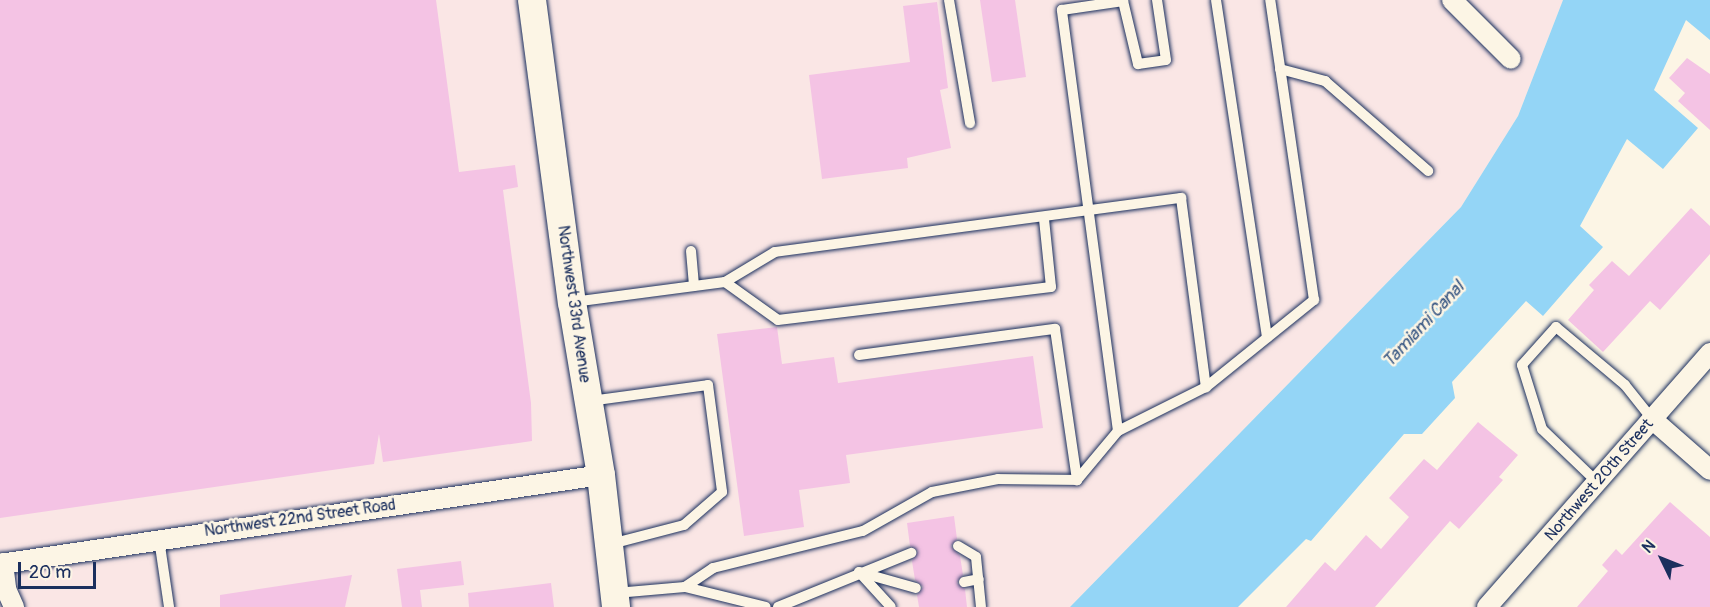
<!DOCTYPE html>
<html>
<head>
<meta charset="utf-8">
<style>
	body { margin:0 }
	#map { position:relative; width:1710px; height:607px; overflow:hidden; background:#fcf5e5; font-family:Pangolin,sans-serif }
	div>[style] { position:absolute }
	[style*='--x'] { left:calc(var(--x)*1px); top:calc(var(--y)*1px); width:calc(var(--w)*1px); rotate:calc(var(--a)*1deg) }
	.built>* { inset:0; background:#fae6e5 }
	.water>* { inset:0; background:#94d5f6 }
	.building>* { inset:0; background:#f4c3e4 }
	.roads { filter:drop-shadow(0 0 2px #1b2f5e) drop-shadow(0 0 2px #1b2f5e) }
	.lane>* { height:10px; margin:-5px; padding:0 5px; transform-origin:5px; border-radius:5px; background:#fcf5e5 }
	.street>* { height:20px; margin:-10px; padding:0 10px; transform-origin:10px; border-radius:10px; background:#fcf5e5 }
	.secondary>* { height:28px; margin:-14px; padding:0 14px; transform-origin:14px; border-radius:14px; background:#fcf5e5 }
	span { translate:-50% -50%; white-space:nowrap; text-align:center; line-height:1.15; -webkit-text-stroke:5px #fcf5e5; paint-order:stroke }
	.street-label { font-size:16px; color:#1b2f5e }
	.water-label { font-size:18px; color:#395884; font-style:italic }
	.north { position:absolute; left:1632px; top:529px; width:60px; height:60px; -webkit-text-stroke:4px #fcf5e5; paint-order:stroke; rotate:313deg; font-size:16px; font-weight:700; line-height:24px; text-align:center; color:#1b2f5e }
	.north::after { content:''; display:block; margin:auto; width:21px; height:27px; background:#1b2f5e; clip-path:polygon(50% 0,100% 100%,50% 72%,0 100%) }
	.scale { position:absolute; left:18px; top:562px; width:78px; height:27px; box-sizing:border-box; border:3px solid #1b2f5e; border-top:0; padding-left:8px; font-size:18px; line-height:21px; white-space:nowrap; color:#1b2f5e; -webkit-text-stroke:4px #fcf5e5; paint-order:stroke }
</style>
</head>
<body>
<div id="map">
	<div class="built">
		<div style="clip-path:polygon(0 0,1563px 0,1518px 116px,1461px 207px,1070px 607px,0 607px)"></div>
	</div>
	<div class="water">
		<div style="clip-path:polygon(1563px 0,1710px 0,1710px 40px,1686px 20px,1654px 90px,1698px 128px,1663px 169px,1627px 139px,1580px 226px,1603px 247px,1543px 316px,1526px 301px,1452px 382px,1455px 398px,1422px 434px,1404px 434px,1311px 541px,1306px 539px,1238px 607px,1070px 607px,1461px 207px,1518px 116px)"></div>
	</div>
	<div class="building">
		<div style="clip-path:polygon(0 0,436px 0,459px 172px,515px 165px,518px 187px,503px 190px,531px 403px,532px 441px,383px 462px,379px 434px,374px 464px,0 518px)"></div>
		<div style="clip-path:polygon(980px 0,1015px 0,1026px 77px,992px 82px)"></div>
		<div style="clip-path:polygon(937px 2px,948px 88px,940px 90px,951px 148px,907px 158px,908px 168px,822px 179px,809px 75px,910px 62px,903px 6px)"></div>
		<div style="clip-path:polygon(1687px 58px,1710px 74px,1710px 130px,1678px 101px,1685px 93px,1669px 78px)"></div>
		<div style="clip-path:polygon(1691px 208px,1710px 226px,1710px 254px,1660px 310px,1650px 301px,1603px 352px,1568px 320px,1594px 290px,1589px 285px,1612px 261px,1629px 276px)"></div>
		<div style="clip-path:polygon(777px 327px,782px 364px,834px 357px,838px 383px,1033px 356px,1043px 428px,846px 455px,850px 483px,799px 490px,804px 527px,744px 536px,717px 334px)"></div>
		<div style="clip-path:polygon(1478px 422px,1518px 455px,1499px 477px,1503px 480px,1459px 529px,1450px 521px,1375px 607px,1286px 607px,1325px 562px,1335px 571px,1366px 535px,1381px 549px,1409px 517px,1389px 498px,1424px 459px,1437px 470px)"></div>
		<div style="clip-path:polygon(1670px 502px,1710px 537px,1710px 607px,1577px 607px,1608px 571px,1602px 565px,1616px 549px,1622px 555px)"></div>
		<div style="clip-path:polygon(954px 516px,957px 539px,951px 546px,960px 556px,963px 575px,957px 583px,965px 589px,967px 607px,919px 607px,917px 595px,923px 587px,915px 580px,912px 561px,918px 551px,910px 546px,907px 523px)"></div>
		<div style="clip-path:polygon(461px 561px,464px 585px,420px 590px,422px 607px,402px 607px,397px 569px)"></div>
		<div style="clip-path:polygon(352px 575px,345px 607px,220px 607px,220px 595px)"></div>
		<div style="clip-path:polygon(551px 583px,554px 607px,469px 607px,468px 593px)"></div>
	</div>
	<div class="roads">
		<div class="lane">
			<div style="--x:949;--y:0;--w:125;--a:80.3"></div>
			<div style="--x:1216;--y:0;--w:341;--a:81.4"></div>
			<div style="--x:1280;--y:69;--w:47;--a:14.9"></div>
			<div style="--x:1325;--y:81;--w:137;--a:41.1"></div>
			<div style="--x:691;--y:251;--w:35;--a:85"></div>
			<div style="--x:725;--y:282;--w:65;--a:35.6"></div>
			<div style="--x:778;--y:320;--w:275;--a:-6.9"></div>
			<div style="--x:1051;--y:287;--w:68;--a:-95.9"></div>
			<div style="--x:573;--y:302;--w:153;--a:-7.5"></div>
			<div style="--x:725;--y:282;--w:58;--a:-31"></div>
			<div style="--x:775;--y:252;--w:410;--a:-7.6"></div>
			<div style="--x:1181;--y:198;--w:191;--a:82.5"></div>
			<div style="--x:859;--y:355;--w:198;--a:-7.6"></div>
			<div style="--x:1055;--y:329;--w:153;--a:81.7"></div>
			<div style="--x:590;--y:401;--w:119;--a:-7.7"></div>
			<div style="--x:708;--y:385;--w:108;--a:82.5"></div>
			<div style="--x:722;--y:492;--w:50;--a:139"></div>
			<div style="--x:684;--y:525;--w:75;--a:165.4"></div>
			<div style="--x:1118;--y:431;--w:425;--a:-97.6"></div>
			<div style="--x:1062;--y:10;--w:62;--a:-8.4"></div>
			<div style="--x:1123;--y:1;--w:65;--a:76.6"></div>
			<div style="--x:1138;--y:64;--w:28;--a:-8"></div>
			<div style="--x:1166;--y:60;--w:61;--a:-98.5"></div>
			<div style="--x:1077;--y:480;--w:64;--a:-50.1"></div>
			<div style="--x:1118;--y:431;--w:98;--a:-26.6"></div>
			<div style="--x:1206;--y:387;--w:139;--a:-38.9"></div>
			<div style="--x:1314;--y:300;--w:303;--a:-98.3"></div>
			<div style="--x:1597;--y:482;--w:76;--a:-136.1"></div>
			<div style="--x:1542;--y:429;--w:67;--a:-107.4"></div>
			<div style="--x:1522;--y:365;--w:51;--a:-48.2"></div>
			<div style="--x:1556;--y:327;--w:90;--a:40"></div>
			<div style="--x:1625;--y:385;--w:43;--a:51.5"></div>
			<div style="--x:159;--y:539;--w:69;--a:81.6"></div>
			<div style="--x:958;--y:546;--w:21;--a:31"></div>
			<div style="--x:976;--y:557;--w:50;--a:84.3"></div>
			<div style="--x:859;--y:572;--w:59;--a:15.7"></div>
			<div style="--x:859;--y:572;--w:47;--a:47.6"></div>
			<div style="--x:964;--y:582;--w:15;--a:-11"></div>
			<div style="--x:685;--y:587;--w:34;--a:-34"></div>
			<div style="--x:713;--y:568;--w:154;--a:-13.9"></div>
			<div style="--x:863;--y:531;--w:79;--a:-29.5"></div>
			<div style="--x:932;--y:492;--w:67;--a:-11.1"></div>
			<div style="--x:998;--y:479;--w:79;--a:0.7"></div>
			<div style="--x:616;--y:593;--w:69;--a:-5"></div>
			<div style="--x:685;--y:587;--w:83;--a:13.9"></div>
			<div style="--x:778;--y:607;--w:144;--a:-22.1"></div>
		</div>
		<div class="street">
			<div style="--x:1452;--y:0;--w:83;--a:45"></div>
			<div style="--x:1652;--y:419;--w:77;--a:41.3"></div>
			<div style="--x:3;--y:563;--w:26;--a:83"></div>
			<div style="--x:6;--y:589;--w:20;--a:66"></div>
			<div style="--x:0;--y:564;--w:608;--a:-8.42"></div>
			<div style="--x:1487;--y:607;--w:338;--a:-48.7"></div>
		</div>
		<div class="secondary">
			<div style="--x:532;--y:0;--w:305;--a:82.5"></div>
			<div style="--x:572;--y:302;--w:175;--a:80.5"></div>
			<div style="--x:601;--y:475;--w:133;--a:83.5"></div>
		</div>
	</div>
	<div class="street-label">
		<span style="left:574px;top:304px;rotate:82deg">Northwest 33rd Avenue</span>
		<span style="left:1599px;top:480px;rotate:-49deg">Northwest 20th Street</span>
		<span style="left:300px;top:518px;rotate:-8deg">Northwest 22nd Street Road</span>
	</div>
	<div class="water-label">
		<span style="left:1424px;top:325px;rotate:-47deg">Tamiami Canal</span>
	</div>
	<div class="north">N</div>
	<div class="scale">20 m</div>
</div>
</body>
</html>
